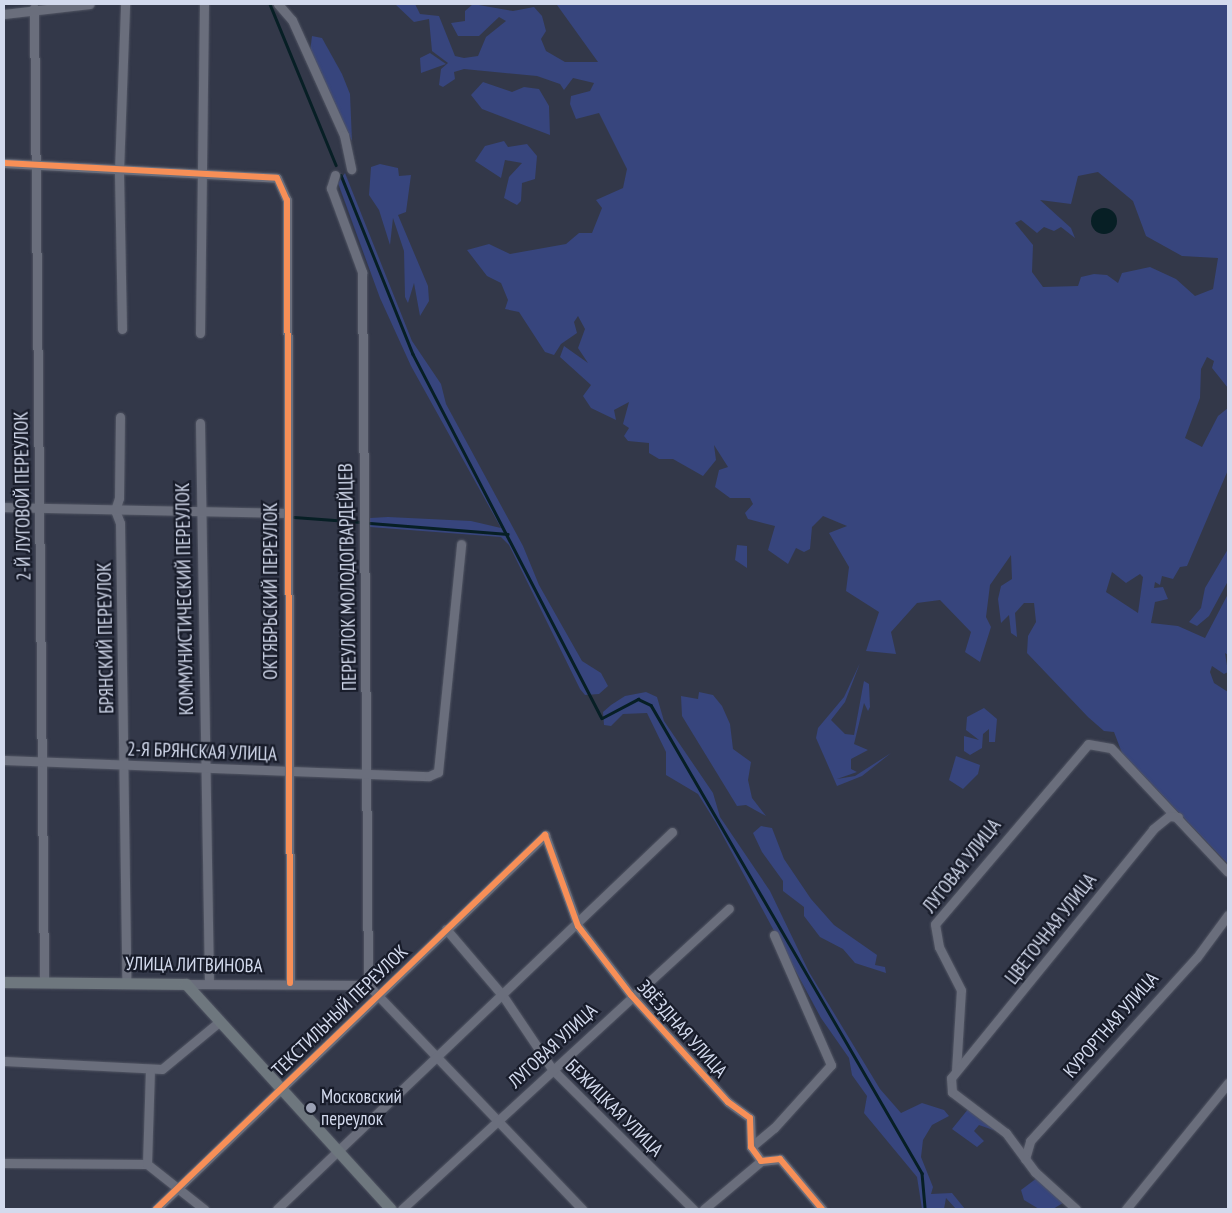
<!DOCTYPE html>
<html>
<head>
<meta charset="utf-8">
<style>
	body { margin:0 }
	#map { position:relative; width:1232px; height:1213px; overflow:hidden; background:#333849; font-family:"PT Sans Narrow",sans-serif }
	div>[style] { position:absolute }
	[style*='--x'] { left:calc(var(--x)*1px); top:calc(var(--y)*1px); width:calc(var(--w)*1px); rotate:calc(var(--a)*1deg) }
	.green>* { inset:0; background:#37457d }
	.water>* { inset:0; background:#071f25 }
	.round { border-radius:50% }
	.stream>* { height:2.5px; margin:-1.25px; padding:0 1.25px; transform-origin:1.25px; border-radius:1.25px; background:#071f25 }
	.roads { filter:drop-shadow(0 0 1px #515563) drop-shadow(0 0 1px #515563) }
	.minor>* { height:9px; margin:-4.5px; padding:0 4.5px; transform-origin:4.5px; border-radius:4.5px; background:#6a6e7c }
	.major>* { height:11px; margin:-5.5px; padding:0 5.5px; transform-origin:5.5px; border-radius:5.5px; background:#6e777e }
	.cycleway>* { height:6px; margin:-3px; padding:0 3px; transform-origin:3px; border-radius:3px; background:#f78f57 }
	.dots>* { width:14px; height:14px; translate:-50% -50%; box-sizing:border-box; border:2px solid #181c2a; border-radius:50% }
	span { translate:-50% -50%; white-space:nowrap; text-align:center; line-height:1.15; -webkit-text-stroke:4.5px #181c2a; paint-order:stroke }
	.street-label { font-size:19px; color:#d3daed }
	.poi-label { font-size:19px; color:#d3daed }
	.left { translate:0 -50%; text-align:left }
	.frame { position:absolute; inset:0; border:5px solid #d3daed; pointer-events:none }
</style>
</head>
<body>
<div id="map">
	<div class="green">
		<div style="clip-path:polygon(evenodd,395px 4px,415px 4px,420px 14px,439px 16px,455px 56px,464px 58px,478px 56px,486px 37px,506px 21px,499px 17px,479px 36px,458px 36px,451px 23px,465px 21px,465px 11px,473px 4px,513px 11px,534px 7px,542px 16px,546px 31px,541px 39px,546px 51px,565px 62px,598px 62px,557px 5px,544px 4px,1228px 4px,1228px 388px,1212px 368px,1214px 361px,1207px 357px,1201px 369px,1200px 398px,1185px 438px,1202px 447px,1218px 416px,1228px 408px,1228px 470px,1187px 566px,1180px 567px,1173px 579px,1162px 576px,1160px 585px,1155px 582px,1154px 588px,1163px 587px,1168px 599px,1155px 602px,1151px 623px,1178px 626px,1205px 638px,1228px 594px,1228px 655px,1225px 653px,1228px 672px,1224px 674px,1212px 666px,1210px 672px,1214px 683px,1228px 692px,1228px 864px,1122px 753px,1114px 732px,1104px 731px,1088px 717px,1027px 653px,1028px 636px,1036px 622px,1034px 603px,1024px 603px,1015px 613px,1017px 637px,1011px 633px,1009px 615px,1001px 623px,998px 599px,1001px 586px,1012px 579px,1011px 555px,990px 585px,986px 617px,991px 627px,980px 662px,965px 652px,971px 632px,940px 600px,917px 603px,891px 632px,896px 654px,866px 651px,879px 612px,846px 591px,849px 567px,829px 533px,847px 526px,823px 516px,812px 527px,810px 549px,804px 552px,796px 548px,788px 564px,768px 550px,775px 526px,748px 519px,745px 513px,753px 504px,750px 498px,730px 498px,715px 487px,719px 470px,728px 467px,714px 445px,716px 460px,703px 476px,673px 459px,659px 459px,649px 453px,649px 443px,628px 441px,624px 436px,629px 428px,623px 424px,629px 402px,614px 410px,616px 420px,591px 408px,583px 396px,591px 385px,560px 357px,564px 346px,588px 363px,578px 348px,585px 329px,578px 316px,574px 322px,577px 333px,561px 344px,554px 355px,545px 352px,519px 312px,505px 309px,508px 300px,501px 283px,487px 276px,467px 250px,489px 244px,510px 254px,566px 244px,579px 233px,592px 233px,602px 208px,596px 200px,623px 188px,627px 169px,599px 113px,576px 119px,570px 104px,571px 96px,590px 91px,594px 83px,573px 78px,564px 90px,560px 84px,537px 76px,464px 69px,454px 72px,455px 79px,443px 87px,439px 85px,441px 69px,448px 63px,432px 51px,429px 19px,414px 22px,395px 4px,1098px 172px,1133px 201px,1146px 236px,1182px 256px,1218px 258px,1213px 289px,1195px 296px,1176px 279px,1150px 267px,1122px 273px,1118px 283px,1107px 275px,1094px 274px,1081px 277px,1078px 286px,1043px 287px,1032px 272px,1033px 245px,1015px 223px,1021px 220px,1037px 233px,1044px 227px,1054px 231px,1061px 227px,1075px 238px,1071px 228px,1040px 200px,1071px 204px,1078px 176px,1098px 172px,395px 4px,1112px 572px,1126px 583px,1140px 574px,1143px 577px,1138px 613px,1106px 592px,1112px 572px)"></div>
		<div style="clip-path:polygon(312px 36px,322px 38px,342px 74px,350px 94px,352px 141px,310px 52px)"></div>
		<div style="clip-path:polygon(430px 53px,446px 64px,421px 73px,420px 58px)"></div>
		<div style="clip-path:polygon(483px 82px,512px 92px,524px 87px,539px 89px,549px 106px,550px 135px,482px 109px,471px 95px)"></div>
		<div style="clip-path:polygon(504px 141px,508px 147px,527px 144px,537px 156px,535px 179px,522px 183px,521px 201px,517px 205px,504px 198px,509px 177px,522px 163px,505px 160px,501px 178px,475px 161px,485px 146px)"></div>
		<div style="clip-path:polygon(380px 164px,398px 168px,399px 176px,411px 175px,406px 212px,398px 215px,428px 286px,429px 301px,420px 316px,414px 283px,408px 303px,405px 297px,404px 251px,393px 218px,390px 245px,379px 210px,369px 195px,371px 167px)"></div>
		<div style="clip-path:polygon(345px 173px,412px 341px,441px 384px,446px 404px,523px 546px,539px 585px,582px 661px,601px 673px,608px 686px,599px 694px,585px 695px,580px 689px,509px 545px,501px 537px,370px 527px,370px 518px,388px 517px,471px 521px,501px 528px,411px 366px,380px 298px,338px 183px)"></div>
		<div style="clip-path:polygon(737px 545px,747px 546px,747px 568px,735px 560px)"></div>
		<div style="clip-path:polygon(1228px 549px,1228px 581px,1209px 616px,1197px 626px,1189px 622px,1201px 608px,1205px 588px)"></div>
		<div style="clip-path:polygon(860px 663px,845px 702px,831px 720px,845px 734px,854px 735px,863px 686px,864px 681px,869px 684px,870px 707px,868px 711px,864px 703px,854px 744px,868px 750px,851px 759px,851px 769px,857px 772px,837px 779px,855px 776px,891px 753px,862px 776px,837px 786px,816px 738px,818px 728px,844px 697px)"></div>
		<div style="clip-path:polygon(646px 692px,657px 697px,664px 721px,713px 793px,720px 817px,770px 891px,809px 972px,880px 1089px,901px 1113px,922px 1103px,944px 1110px,949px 1116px,932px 1125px,923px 1140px,921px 1157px,933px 1187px,931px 1194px,952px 1193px,965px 1209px,956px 1209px,946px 1198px,944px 1209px,922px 1209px,917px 1177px,864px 1113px,867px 1096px,852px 1075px,849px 1058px,821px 1018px,716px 823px,698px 794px,666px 775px,666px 752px,647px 713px,623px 714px,611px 726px,604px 725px,603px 712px,611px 705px,625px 696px)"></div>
		<div style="clip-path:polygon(699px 692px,713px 695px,722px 706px,730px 724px,733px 749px,751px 762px,748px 780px,752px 798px,766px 816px,746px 805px,737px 806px,682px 716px,681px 696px,698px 699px)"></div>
		<div style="clip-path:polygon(984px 708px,997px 719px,995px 742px,989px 742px,989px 729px,983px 734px,982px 748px,970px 755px,964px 751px,964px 736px,979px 740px,966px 730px,967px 717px)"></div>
		<div style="clip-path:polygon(956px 756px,980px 765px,978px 774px,963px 789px,949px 780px)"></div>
		<div style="clip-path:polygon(761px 826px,772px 828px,784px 859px,811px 899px,834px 925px,877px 955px,875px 965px,885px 967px,886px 973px,855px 963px,843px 949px,820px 937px,804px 916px,804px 907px,783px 891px,783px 881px,762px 852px,753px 833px)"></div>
		<div style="clip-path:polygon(969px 1108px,996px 1131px,979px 1125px,974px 1131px,984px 1141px,977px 1147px,952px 1129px)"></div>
		<div style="clip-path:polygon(1037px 1178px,1063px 1203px,1053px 1209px,1039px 1209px,1024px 1200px,1021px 1190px)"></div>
	</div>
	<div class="water">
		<div class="round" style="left:1091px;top:208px;width:26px;height:26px"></div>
	</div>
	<div class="stream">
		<div style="--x:270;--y:4;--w:174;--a:67.7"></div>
		<div style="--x:341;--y:175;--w:193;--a:68.1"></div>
		<div style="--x:413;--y:354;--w:410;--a:62.6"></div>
		<div style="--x:602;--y:718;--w:41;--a:-27.8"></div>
		<div style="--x:638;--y:699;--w:14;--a:25"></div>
		<div style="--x:651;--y:705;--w:541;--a:59.93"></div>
		<div style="--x:922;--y:1173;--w:36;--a:85"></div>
		<div style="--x:294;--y:517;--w:67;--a:4.3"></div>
		<div style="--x:370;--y:523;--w:138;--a:4.6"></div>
	</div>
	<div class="roads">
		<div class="minor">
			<div style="--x:278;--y:4;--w:21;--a:49"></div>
			<div style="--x:292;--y:20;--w:126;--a:65.7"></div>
			<div style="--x:344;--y:135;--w:35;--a:78"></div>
			<div style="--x:34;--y:8;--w:974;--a:89.41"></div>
			<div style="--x:4;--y:14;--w:86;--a:-6.7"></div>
			<div style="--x:4;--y:163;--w:273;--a:3.1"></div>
			<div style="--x:277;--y:178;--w:24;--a:66"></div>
			<div style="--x:287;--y:200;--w:783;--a:89.78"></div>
			<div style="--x:335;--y:175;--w:14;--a:107"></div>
			<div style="--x:331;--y:188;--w:90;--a:69.7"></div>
			<div style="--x:362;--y:272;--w:713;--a:89.52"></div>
			<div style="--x:122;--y:329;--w:158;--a:-91.1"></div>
			<div style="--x:119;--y:171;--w:167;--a:-87.9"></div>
			<div style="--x:200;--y:333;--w:329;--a:-89.3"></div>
			<div style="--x:120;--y:417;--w:81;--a:90.7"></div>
			<div style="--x:119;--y:498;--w:13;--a:108"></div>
			<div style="--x:115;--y:510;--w:14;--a:69"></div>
			<div style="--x:120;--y:523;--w:458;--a:89.2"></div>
			<div style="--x:200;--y:423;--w:561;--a:89.08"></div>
			<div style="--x:4;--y:507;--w:281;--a:1.2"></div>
			<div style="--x:4;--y:760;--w:425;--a:2.2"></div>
			<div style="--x:429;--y:776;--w:10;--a:-24"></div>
			<div style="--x:438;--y:772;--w:229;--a:-84.2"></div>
			<div style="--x:446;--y:929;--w:88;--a:49.6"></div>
			<div style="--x:503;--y:996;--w:88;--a:56.1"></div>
			<div style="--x:552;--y:1069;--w:199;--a:44.8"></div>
			<div style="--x:186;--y:984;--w:182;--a:0.3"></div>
			<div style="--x:368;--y:985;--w:310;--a:46.3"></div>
			<div style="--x:4;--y:1061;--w:158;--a:2.9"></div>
			<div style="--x:162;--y:1069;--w:75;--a:-39.6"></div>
			<div style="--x:956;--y:1071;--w:81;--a:-86.5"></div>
			<div style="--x:961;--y:990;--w:48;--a:-117.1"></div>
			<div style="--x:939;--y:947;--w:23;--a:-100"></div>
			<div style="--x:935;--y:924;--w:236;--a:-49.6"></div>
			<div style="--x:1088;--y:744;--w:23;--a:10"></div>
			<div style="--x:1111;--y:748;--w:170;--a:46.7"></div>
			<div style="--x:751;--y:1147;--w:30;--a:-40"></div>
			<div style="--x:774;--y:1128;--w:85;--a:-47.9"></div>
			<div style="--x:831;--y:1065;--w:142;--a:-113.7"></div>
			<div style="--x:1025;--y:1159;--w:19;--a:-74"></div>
			<div style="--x:1030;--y:1141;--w:248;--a:-47.8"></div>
			<div style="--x:1197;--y:957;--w:52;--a:-53.6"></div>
			<div style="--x:4;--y:1163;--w:143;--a:0.4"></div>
			<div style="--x:147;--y:1164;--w:73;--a:38.3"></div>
			<div style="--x:147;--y:1164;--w:93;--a:-88.2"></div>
			<div style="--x:156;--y:1209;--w:540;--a:-43.87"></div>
			<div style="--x:545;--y:835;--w:97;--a:70.1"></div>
			<div style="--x:578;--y:926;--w:87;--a:52.5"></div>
			<div style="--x:631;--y:995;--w:144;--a:47.8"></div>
			<div style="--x:728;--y:1102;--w:27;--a:36"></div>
			<div style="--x:750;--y:1118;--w:29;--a:88"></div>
			<div style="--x:751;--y:1147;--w:17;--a:54"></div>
			<div style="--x:761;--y:1161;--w:19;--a:-6"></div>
			<div style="--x:780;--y:1159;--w:65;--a:50"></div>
			<div style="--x:277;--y:1209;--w:546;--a:-43.66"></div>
			<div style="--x:402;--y:1209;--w:444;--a:-42.6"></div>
			<div style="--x:704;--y:1209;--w:75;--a:-40.1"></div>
			<div style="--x:1076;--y:1209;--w:55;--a:-137.9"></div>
			<div style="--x:1035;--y:1172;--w:49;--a:-126.6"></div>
			<div style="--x:1006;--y:1133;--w:68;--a:-142.8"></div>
			<div style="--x:952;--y:1092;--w:14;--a:-94"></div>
			<div style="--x:951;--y:1078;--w:321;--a:-50.9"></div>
			<div style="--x:1153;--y:829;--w:21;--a:-39"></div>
			<div style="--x:1169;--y:816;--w:9;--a:6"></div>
			<div style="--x:1126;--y:1209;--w:162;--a:-51"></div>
		</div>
		<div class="major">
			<div style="--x:4;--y:982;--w:182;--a:0.6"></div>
			<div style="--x:186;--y:984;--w:304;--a:47.7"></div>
		</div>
	</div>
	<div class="cycleway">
		<div style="--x:4;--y:163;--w:273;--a:3.1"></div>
		<div style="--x:277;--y:178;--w:24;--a:66"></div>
		<div style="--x:287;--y:200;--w:783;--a:89.78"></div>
		<div style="--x:156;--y:1209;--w:540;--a:-43.87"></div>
		<div style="--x:545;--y:835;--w:97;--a:70.1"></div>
		<div style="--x:578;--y:926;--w:87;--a:52.5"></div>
		<div style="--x:631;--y:995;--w:144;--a:47.8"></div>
		<div style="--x:728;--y:1102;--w:27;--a:36"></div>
		<div style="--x:750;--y:1118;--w:29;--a:88"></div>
		<div style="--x:751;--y:1147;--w:17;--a:54"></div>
		<div style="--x:761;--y:1161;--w:19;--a:-6"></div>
		<div style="--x:780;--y:1159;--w:65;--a:50"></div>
	</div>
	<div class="dots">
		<div style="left:311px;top:1108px;background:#9ba1b4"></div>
	</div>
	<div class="street-label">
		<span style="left:23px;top:496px;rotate:-91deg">2-Й ЛУГОВОЙ ПЕРЕУЛОК</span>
		<span style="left:348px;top:577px;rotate:-91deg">ПЕРЕУЛОК МОЛОДОГВАРДЕЙЦЕВ</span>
		<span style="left:271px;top:591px;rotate:-90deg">ОКТЯБРЬСКИЙ ПЕРЕУЛОК</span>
		<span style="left:185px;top:599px;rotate:-91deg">КОММУНИСТИЧЕСКИЙ ПЕРЕУЛОК</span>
		<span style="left:106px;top:638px;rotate:-91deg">БРЯНСКИЙ ПЕРЕУЛОК</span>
		<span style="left:202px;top:752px;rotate:2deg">2-Я БРЯНСКАЯ УЛИЦА</span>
		<span style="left:962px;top:866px;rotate:-52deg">ЛУГОВАЯ УЛИЦА</span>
		<span style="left:1051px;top:929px;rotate:-52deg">ЦВЕТОЧНАЯ УЛИЦА</span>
		<span style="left:194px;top:965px;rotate:1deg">УЛИЦА ЛИТВИНОВА</span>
		<span style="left:340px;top:1011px;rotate:-44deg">ТЕКСТИЛЬНЫЙ ПЕРЕУЛОК</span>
		<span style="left:1111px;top:1025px;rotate:-49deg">КУРОРТНАЯ УЛИЦА</span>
		<span style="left:682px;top:1029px;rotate:48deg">ЗВЁЗДНАЯ УЛИЦА</span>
		<span style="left:553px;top:1046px;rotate:-43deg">ЛУГОВАЯ УЛИЦА</span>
		<span style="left:614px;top:1108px;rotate:45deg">БЕЖИЦКАЯ УЛИЦА</span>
	</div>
	<div class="poi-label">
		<span class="left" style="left:321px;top:1108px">Московский<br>переулок</span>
	</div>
	<div class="frame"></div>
</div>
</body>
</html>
